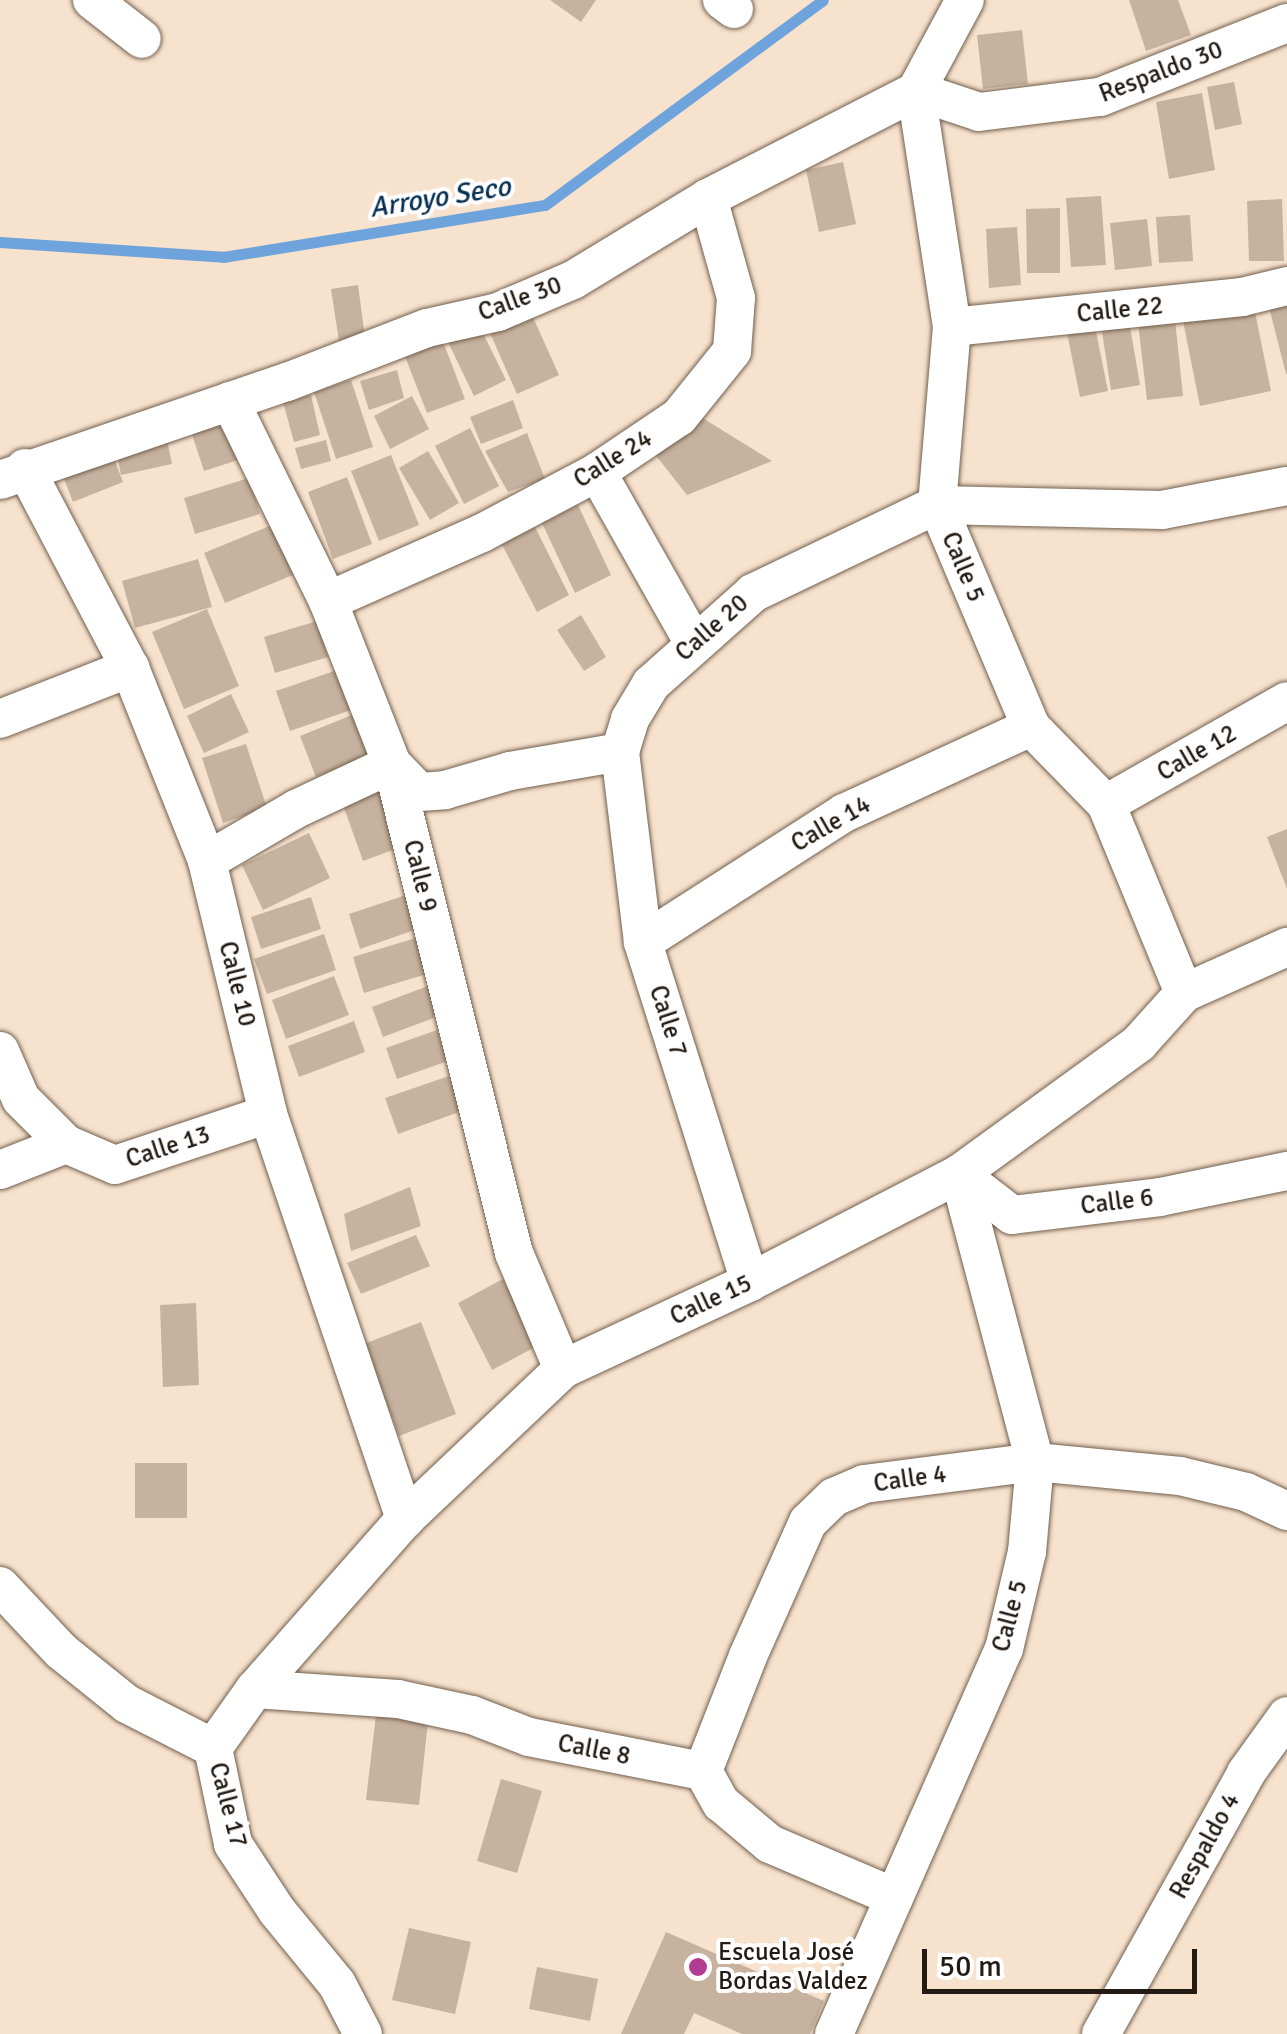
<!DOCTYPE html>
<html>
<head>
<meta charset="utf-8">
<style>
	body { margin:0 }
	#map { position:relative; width:1287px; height:2034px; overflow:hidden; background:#f7e2ce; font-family:Signika,sans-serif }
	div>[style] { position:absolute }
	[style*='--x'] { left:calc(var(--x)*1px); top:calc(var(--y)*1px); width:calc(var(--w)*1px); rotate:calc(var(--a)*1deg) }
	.stream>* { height:11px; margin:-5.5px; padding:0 5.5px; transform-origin:5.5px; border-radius:5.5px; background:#6ea4db }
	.building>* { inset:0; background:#c6b29f }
	.roads { filter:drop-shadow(0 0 2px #715f4d) drop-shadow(0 0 2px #715f4d) }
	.minor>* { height:38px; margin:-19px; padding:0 19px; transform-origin:19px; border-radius:19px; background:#fff }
	.dots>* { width:28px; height:28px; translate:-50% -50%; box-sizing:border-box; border:5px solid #fff; border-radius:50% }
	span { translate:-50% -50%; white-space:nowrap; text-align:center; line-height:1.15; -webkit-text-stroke:8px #fff; paint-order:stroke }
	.street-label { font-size:25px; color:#221a13 }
	.poi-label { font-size:25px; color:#221a13 }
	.left { translate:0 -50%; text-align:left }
	.water-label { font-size:28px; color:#062f53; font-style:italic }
	.scale { position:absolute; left:922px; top:1949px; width:275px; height:45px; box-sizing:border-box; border:5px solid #221a13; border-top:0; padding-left:12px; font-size:30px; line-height:35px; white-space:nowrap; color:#221a13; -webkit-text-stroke:8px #fff; paint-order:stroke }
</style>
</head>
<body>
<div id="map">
	<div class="stream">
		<div style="--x:0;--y:242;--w:224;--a:3.8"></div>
		<div style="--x:223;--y:257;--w:326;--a:-9.2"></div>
		<div style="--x:545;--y:205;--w:345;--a:-36.4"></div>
	</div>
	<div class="building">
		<div style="clip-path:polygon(550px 0,596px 0,581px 22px)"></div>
		<div style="clip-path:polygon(1129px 0,1178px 0,1191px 35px,1146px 51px)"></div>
		<div style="clip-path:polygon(1022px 30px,1028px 84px,983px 89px,977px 35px)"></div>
		<div style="clip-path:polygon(1234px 82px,1242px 124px,1215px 130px,1207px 87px)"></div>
		<div style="clip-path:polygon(1202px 93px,1215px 170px,1169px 179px,1156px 102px)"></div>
		<div style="clip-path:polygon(843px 162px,856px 224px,819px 232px,806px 170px)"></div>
		<div style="clip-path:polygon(1101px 196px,1106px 265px,1071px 267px,1066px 198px)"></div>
		<div style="clip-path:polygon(1282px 199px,1284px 261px,1249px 261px,1247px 201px)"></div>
		<div style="clip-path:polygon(1060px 208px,1060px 273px,1027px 273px,1026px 209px)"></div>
		<div style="clip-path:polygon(1190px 215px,1193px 261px,1159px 263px,1156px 217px)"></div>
		<div style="clip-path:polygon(1147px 219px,1152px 266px,1115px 270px,1110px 223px)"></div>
		<div style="clip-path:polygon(1017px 227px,1021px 285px,989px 288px,986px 229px)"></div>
		<div style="clip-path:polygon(358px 285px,365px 337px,339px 341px,331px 289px)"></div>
		<div style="clip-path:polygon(1287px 302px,1287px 374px,1286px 374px,1269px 307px)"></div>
		<div style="clip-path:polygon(1254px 307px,1271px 391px,1200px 406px,1183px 321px)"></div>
		<div style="clip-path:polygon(1174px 310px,1183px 396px,1147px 400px,1137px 314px)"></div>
		<div style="clip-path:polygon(532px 315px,559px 375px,517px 394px,490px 333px)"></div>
		<div style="clip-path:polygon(1128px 315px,1140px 385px,1111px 390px,1100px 319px)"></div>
		<div style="clip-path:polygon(1093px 317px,1108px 391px,1080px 397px,1065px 323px)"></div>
		<div style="clip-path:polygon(480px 327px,506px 380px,474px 396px,448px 342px)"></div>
		<div style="clip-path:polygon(442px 339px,465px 399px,427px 413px,404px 354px)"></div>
		<div style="clip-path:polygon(397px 370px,404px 398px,369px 410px,360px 381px)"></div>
		<div style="clip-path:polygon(351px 380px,373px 447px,336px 459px,314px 392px)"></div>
		<div style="clip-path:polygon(311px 395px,320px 435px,294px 442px,283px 402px)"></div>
		<div style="clip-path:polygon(412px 396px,429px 429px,390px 449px,374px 416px)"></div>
		<div style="clip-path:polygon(513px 400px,523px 428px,481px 444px,470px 417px)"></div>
		<div style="clip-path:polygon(223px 414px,238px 460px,204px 471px,189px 425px)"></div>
		<div style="clip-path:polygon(696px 414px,772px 461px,687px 495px,650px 448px)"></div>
		<div style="clip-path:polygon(470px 428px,499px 486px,464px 504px,435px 446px)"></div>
		<div style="clip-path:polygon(165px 429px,172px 464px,121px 475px,114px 440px)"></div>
		<div style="clip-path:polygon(527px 433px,545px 479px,508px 492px,485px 451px)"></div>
		<div style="clip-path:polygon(326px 440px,331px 461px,301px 469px,295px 448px)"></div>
		<div style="clip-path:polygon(108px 443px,123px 482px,73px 502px,58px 463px)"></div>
		<div style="clip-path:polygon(428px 451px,459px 503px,430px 520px,399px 468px)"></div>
		<div style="clip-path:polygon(391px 455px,419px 525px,379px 541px,351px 471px)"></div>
		<div style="clip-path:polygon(347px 477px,372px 544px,333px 559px,308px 492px)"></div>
		<div style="clip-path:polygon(249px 478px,260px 514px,195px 534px,184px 498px)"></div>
		<div style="clip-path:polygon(578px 505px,611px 575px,575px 593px,542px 523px)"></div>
		<div style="clip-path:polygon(515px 524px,520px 535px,535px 527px,569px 595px,537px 612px,496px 533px)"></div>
		<div style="clip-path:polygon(272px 525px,293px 575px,225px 603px,204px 553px)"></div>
		<div style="clip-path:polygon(198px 559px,212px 607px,135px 628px,122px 581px)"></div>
		<div style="clip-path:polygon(207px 609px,239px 686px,184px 709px,152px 632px)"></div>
		<div style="clip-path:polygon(581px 615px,606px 657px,584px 671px,557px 630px)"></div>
		<div style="clip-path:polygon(317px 621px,328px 657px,275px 673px,264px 637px)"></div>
		<div style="clip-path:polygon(343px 668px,357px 708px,290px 731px,276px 691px)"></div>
		<div style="clip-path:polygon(231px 694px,249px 732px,204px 753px,187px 716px)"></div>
		<div style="clip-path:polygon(357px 713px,373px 754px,316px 777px,300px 736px)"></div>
		<div style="clip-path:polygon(246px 744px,267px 808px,223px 823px,202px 758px)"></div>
		<div style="clip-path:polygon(385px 789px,406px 845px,363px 861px,343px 805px)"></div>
		<div style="clip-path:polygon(1287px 829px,1287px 889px,1267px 837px)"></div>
		<div style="clip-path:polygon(309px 833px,330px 878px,263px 910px,242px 865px)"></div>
		<div style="clip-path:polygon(418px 891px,429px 925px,360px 949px,349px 914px)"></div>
		<div style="clip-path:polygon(311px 897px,321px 929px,261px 949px,251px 917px)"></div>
		<div style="clip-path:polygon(324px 934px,336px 970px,267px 994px,254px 959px)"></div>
		<div style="clip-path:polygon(419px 937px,430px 973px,364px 993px,353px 957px)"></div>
		<div style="clip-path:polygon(334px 976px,349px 1015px,286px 1039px,272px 1000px)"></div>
		<div style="clip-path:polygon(428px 986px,439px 1016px,383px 1037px,372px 1007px)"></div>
		<div style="clip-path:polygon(354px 1021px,365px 1052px,299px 1077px,288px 1046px)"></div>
		<div style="clip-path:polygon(437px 1030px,448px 1061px,397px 1079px,386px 1048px)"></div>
		<div style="clip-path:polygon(449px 1076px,462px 1111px,398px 1134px,385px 1098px)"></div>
		<div style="clip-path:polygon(410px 1187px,421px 1226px,351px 1251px,344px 1214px)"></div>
		<div style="clip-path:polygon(416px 1235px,430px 1266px,361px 1294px,347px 1263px)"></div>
		<div style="clip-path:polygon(503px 1279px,537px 1346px,492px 1370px,458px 1303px)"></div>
		<div style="clip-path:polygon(196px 1303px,199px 1385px,163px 1387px,160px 1305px)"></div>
		<div style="clip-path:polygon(421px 1322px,456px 1414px,399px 1436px,364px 1344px)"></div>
		<div style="clip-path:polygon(135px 1463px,187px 1463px,187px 1518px,135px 1518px)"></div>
		<div style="clip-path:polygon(376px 1715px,428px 1721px,419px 1805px,366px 1800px)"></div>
		<div style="clip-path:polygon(501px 1779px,542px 1791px,517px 1873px,477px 1861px)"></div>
		<div style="clip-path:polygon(409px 1928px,471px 1942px,455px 2014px,392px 2000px)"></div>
		<div style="clip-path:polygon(666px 1932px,824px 2001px,810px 2034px,742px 2034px,694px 2013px,684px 2034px,621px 2034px)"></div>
		<div style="clip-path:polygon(537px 1967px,598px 1979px,590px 2021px,529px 2009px)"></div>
	</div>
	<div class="roads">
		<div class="minor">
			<div style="--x:92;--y:0;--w:63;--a:38"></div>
			<div style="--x:722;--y:0;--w:15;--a:37"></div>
			<div style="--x:952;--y:327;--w:292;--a:-5.9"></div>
			<div style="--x:1242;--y:297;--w:46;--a:-13.7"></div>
			<div style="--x:230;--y:401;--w:223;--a:63.9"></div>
			<div style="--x:328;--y:601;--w:175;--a:68.6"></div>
			<div style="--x:392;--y:764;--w:504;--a:75.99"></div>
			<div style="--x:514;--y:1253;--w:126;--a:67.1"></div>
			<div style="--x:25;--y:468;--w:226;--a:62.3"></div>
			<div style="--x:130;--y:668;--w:208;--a:68.2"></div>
			<div style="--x:207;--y:861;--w:260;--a:76.4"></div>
			<div style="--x:268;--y:1114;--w:428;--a:71.3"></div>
			<div style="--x:597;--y:472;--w:195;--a:60.5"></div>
			<div style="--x:0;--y:480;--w:303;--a:-18.9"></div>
			<div style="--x:287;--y:382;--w:150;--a:-21.1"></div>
			<div style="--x:427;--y:328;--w:73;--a:-12.7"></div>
			<div style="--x:498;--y:312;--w:82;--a:-23.1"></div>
			<div style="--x:573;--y:280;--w:158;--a:-31.3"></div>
			<div style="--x:708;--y:198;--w:234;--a:-27.2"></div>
			<div style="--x:916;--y:91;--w:103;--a:-61.7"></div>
			<div style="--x:328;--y:601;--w:168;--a:-23.8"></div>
			<div style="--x:482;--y:533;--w:130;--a:-27.9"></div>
			<div style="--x:597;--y:472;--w:99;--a:-33.9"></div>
			<div style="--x:679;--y:417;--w:85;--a:-51.2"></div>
			<div style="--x:732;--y:351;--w:53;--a:-85.7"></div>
			<div style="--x:736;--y:298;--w:104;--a:-105.6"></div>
			<div style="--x:0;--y:719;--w:140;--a:-21.4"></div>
			<div style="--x:1106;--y:804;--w:208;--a:-29.6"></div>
			<div style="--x:207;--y:861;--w:103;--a:-30.3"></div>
			<div style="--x:296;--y:809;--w:106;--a:-25.1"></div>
			<div style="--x:392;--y:764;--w:39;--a:46"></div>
			<div style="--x:419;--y:792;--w:26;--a:-4"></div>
			<div style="--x:445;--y:790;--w:68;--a:-16.3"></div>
			<div style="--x:510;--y:771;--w:112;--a:-9.8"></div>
			<div style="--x:643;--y:942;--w:239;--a:-32.7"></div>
			<div style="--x:844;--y:813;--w:206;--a:-24.7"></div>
			<div style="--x:1184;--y:993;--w:204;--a:-112.4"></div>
			<div style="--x:1106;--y:804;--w:107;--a:-134.2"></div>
			<div style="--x:1031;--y:727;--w:241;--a:-112.9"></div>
			<div style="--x:937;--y:505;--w:179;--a:-85.2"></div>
			<div style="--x:952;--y:327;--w:239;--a:-98.7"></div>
			<div style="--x:916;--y:91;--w:66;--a:18.4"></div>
			<div style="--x:979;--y:112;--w:122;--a:-7.1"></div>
			<div style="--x:1100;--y:97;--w:201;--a:-21.6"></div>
			<div style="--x:0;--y:1051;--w:52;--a:66.4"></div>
			<div style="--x:21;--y:1099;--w:64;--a:45"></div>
			<div style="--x:66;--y:1144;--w:53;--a:23.2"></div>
			<div style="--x:115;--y:1165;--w:161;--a:-18.4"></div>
			<div style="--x:0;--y:1170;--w:71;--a:-21.5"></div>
			<div style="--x:959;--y:1174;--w:67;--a:37.7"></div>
			<div style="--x:1012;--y:1215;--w:149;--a:-6.9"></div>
			<div style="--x:1160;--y:1197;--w:130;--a:-11.6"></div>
			<div style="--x:750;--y:1282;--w:356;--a:-107.5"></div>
			<div style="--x:643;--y:942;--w:191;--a:-96.9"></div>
			<div style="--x:620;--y:752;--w:34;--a:-73"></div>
			<div style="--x:630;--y:719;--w:41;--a:-59"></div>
			<div style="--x:651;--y:684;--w:137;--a:-41.7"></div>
			<div style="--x:753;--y:593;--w:204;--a:-25.6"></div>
			<div style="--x:937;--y:505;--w:225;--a:1.3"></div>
			<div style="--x:1162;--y:510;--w:127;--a:-10.9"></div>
			<div style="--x:0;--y:1586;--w:89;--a:46.8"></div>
			<div style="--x:61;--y:1651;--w:85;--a:38.8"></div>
			<div style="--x:127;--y:1704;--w:97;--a:27.1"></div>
			<div style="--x:213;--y:1748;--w:98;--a:78.2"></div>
			<div style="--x:233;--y:1844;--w:80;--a:56.7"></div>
			<div style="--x:277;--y:1911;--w:94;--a:50.6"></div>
			<div style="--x:337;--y:1984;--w:56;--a:62.5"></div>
			<div style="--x:255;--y:1689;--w:143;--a:4"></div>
			<div style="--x:398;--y:1699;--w:76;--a:12.2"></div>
			<div style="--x:472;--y:1715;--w:61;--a:21.1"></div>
			<div style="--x:529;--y:1737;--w:177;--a:11.1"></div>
			<div style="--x:703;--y:1771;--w:37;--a:61"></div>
			<div style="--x:721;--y:1803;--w:64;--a:39.9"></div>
			<div style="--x:770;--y:1844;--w:135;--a:23.1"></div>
			<div style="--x:213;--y:1748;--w:72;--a:-54.6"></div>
			<div style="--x:255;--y:1689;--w:227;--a:-48.6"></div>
			<div style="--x:405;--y:1519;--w:218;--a:-43.5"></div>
			<div style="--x:563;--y:1369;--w:206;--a:-24.9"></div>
			<div style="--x:750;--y:1282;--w:235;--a:-27.3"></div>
			<div style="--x:959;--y:1174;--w:223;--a:-36"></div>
			<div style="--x:1139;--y:1043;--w:67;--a:-48"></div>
			<div style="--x:1184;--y:993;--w:113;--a:-24.1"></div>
			<div style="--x:703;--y:1771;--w:123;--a:-68.6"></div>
			<div style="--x:748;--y:1656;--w:147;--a:-65.9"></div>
			<div style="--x:808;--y:1522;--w:36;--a:-44"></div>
			<div style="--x:834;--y:1497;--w:33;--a:-23"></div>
			<div style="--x:864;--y:1484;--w:172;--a:-7.3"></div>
			<div style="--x:1035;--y:1462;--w:146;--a:5.5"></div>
			<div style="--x:1180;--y:1476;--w:68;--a:13.6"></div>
			<div style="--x:1246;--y:1492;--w:45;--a:24.9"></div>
			<div style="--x:834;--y:2034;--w:421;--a:-66.2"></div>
			<div style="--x:1004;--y:1649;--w:100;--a:-76.7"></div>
			<div style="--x:1027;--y:1552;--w:90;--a:-84.9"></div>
			<div style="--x:1035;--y:1462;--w:298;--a:-104.8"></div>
			<div style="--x:1101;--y:2034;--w:299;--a:-60.9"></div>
			<div style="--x:1246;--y:1773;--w:70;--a:-54.3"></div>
		</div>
	</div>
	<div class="dots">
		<div style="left:698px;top:1967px;background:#b33c93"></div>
	</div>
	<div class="street-label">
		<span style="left:1161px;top:72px;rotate:-21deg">Respaldo 30</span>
		<span style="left:520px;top:299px;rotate:-20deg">Calle 30</span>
		<span style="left:1120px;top:310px;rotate:-6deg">Calle 22</span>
		<span style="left:613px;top:459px;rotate:-32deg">Calle 24</span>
		<span style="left:963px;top:567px;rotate:67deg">Calle 5</span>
		<span style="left:712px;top:628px;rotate:-41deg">Calle 20</span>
		<span style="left:1197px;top:753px;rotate:-30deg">Calle 12</span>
		<span style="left:831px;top:824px;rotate:-30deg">Calle 14</span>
		<span style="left:420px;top:876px;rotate:76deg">Calle 9</span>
		<span style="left:237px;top:984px;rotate:76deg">Calle 10</span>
		<span style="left:668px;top:1021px;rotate:72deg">Calle 7</span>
		<span style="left:168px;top:1147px;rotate:-18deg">Calle 13</span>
		<span style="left:1117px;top:1202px;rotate:-7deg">Calle 6</span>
		<span style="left:711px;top:1300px;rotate:-25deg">Calle 15</span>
		<span style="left:910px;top:1479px;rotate:-8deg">Calle 4</span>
		<span style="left:1010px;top:1616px;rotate:-75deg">Calle 5</span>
		<span style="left:594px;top:1750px;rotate:11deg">Calle 8</span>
		<span style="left:228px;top:1805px;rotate:75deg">Calle 17</span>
		<span style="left:1205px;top:1846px;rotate:-61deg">Respaldo 4</span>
	</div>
	<div class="poi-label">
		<span class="left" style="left:718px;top:1967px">Escuela José<br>Bordas Valdez</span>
	</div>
	<div class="water-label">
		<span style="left:440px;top:197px;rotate:-9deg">Arroyo Seco</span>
	</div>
	<div class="scale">50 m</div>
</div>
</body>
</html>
